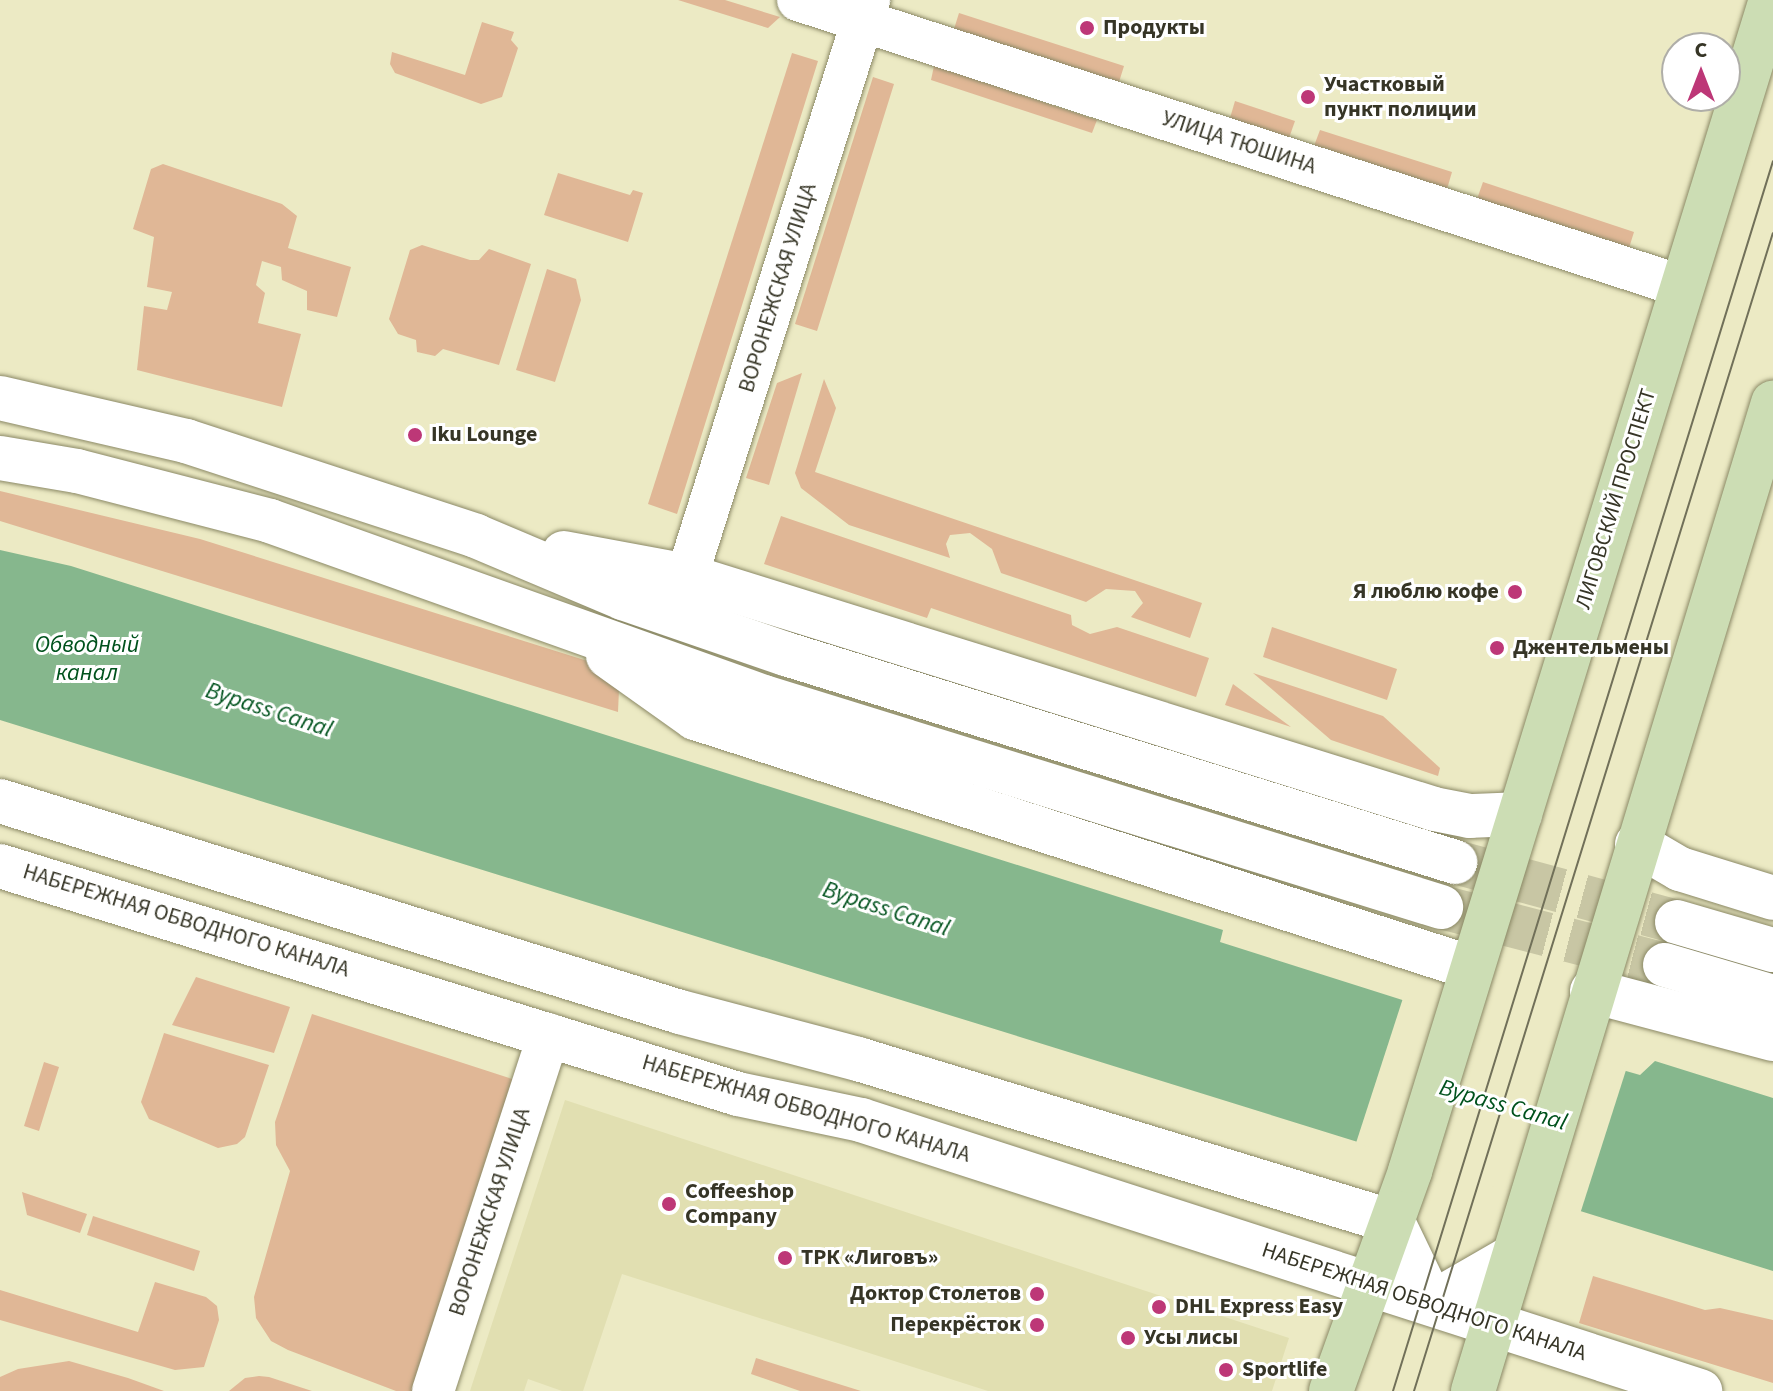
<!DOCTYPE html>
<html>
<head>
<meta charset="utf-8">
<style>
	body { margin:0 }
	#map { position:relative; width:1773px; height:1391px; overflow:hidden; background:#eceac4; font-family:"Source Sans 3",sans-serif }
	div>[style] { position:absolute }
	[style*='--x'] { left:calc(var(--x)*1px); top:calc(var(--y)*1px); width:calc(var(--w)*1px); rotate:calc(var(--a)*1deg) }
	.built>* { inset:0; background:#e1dfb1 }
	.green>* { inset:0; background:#e0b796 }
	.water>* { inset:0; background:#86b78d }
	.pier>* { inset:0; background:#eceac4 }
	.secondary-tunnel>* { height:44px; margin-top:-22px; transform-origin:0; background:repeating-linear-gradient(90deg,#c8c6a4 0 44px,transparent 0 66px) }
	.roads { filter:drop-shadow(0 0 2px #8b8966) drop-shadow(0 0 2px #8b8966) }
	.minor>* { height:42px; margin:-21px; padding:0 21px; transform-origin:21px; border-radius:21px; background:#fff }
	.secondary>* { height:44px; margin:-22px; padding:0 22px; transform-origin:22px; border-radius:22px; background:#fff }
	.primary>* { height:44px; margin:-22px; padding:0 22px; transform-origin:22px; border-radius:22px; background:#ccddb4 }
	.tram>* { height:2px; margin:-1px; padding:0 1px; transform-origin:1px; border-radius:1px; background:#717059 }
	.dots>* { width:22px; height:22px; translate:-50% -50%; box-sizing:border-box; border:4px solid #fff; border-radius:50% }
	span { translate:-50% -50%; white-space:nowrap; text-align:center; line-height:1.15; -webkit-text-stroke:6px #fff; paint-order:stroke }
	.poi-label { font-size:22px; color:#363526; font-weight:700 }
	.left { translate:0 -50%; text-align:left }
	.right { translate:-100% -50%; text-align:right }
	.street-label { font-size:22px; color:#363526 }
	.water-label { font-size:24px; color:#00521d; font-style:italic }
	.north { position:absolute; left:1661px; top:32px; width:80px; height:80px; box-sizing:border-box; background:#fff; border:2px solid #afaea8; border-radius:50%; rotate:0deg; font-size:22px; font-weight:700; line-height:32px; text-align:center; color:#363526 }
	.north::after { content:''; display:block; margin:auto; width:28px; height:36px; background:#bd3777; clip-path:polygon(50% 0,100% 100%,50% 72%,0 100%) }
</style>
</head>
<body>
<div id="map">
	<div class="built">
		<div style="clip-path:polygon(565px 1100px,1289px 1338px,1272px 1391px,988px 1391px,622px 1274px,583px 1391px,562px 1391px,528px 1379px,524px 1391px,470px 1391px)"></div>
	</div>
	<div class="green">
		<div style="clip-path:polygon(678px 0,725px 0,780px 17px,768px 28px)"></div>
		<div style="clip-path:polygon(959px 13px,1124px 66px,1119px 82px,954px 29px)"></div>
		<div style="clip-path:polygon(482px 22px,514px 32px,511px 40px,518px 48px,502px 97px,481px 104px,395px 73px,390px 64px,392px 52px,465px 75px)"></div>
		<div style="clip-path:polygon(792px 53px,818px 61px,677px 514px,648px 504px)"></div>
		<div style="clip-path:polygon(934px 66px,1097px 120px,1092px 133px,931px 80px)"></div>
		<div style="clip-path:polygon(873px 77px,894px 84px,817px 331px,795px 324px)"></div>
		<div style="clip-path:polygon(1235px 101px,1295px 121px,1289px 138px,1230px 118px)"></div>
		<div style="clip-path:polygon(1320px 130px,1452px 172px,1447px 189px,1314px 146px)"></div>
		<div style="clip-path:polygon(163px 164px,282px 204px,297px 216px,288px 248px,351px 267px,337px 317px,307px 310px,307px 291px,282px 280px,281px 267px,262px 261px,256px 285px,265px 293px,258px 323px,301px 334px,282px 407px,137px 370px,144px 306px,167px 310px,172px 292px,147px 287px,154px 237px,133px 229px,151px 169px)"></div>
		<div style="clip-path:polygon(558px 173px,630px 195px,633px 190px,643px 193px,628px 242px,544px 215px)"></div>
		<div style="clip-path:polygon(1483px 182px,1634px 232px,1629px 248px,1477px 199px)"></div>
		<div style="clip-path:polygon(422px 245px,470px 260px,479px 260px,489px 249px,531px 264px,499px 365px,443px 349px,435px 356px,417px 352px,416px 340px,398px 334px,389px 319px,410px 250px)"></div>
		<div style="clip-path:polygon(547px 269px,576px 279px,581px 300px,555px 382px,516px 370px)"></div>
		<div style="clip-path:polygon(802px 373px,769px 485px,746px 478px,777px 383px)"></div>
		<div style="clip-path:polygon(824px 379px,836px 408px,815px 472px,1202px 603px,1190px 638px,1131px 617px,1143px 603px,1135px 591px,1106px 589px,1086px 602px,1001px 573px,992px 549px,970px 533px,950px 535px,946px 544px,950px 558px,849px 525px,801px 488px,795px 473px)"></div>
		<div style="clip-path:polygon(0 491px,200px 539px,594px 663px,619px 689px,618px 712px,0 521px)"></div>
		<div style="clip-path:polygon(781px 516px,1071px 615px,1072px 625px,1090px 634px,1117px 627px,1209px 658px,1196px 697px,931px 608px,927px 618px,764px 564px)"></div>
		<div style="clip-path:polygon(1272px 627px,1397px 669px,1387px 700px,1263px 657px)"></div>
		<div style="clip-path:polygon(1253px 673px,1383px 716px,1440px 768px,1438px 776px,1331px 740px)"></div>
		<div style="clip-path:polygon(1233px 684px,1291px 727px,1225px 705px)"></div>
		<div style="clip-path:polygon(196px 977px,290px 1007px,274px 1053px,172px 1025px)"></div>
		<div style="clip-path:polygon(312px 1014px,515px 1080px,415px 1391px,396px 1391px,288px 1350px,271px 1341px,256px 1318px,254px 1297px,290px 1171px,276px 1145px,275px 1122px)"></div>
		<div style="clip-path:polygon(164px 1033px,269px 1065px,245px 1137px,237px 1144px,218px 1148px,149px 1119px,141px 1102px)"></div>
		<div style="clip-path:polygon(44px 1062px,59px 1067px,39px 1131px,24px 1126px)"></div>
		<div style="clip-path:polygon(22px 1192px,87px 1214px,80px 1233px,27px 1215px)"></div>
		<div style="clip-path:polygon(93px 1216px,200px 1251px,194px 1271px,87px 1235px)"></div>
		<div style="clip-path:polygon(1593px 1276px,1705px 1310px,1720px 1308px,1773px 1320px,1773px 1383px,1579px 1323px)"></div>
		<div style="clip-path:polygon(155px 1282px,206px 1297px,217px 1306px,219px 1320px,204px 1367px,175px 1370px,0 1320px,0 1290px,138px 1332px)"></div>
		<div style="clip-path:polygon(756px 1358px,861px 1391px,800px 1391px,751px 1374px)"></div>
		<div style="clip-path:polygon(69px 1361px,128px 1378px,164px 1391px,0 1391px,0 1377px,18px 1369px)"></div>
		<div style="clip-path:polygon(259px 1376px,269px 1377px,312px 1391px,229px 1391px,245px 1378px)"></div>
	</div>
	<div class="water">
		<div style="clip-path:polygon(0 550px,71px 566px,1223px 930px,1220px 942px,1626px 1071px,1640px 1075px,1655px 1061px,1773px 1098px,1773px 1271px,0 720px)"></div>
	</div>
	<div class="pier">
		<div style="clip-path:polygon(1404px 995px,1627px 1067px,1580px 1214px,1356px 1143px)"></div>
	</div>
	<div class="secondary-tunnel">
		<div style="--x:1455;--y:862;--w:230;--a:15.1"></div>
		<div style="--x:1441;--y:907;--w:231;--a:14.5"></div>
	</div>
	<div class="roads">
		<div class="minor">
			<div style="--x:798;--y:0;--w:928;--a:17.95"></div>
			<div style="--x:687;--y:576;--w:604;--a:-72.46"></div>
			<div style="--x:433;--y:1391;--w:375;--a:-72"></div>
		</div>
		<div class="secondary">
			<div style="--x:0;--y:398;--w:191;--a:13"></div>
			<div style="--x:186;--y:441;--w:305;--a:18.1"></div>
			<div style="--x:476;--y:536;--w:160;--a:22.9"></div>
			<div style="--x:623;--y:598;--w:172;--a:19"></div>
			<div style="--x:786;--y:654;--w:701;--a:17.27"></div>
			<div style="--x:0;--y:458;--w:78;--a:9.6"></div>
			<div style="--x:77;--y:471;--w:199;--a:14.5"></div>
			<div style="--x:270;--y:521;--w:524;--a:19.61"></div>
			<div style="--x:764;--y:697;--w:709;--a:17.23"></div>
			<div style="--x:564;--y:553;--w:125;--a:10.6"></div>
			<div style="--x:687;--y:576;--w:782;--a:17.32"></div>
			<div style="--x:1434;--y:809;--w:37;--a:11"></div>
			<div style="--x:1470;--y:816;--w:50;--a:-2.3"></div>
			<div style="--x:608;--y:656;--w:107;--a:35.5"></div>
			<div style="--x:695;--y:718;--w:816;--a:17.84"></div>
			<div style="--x:0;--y:801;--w:712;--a:17.24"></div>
			<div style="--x:680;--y:1012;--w:184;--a:14.8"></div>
			<div style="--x:858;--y:1059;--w:559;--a:16.94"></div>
			<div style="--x:1393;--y:1222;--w:90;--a:64.3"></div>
			<div style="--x:1637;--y:844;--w:50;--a:30.2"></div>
			<div style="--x:1680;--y:869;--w:97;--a:17.3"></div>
			<div style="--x:0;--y:866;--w:772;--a:17.17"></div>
			<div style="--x:738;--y:1094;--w:126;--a:11.9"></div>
			<div style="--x:861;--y:1120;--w:882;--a:17.9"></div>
			<div style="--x:1677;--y:922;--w:100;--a:16.3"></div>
			<div style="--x:1665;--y:965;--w:113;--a:16.5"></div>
			<div style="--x:1592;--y:991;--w:187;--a:14.9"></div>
			<div style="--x:1432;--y:1303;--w:90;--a:-30"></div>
		</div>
		<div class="primary">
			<div style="--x:1331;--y:1391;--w:234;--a:-70.2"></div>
			<div style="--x:1410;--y:1171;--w:1225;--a:-72.87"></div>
			<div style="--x:1473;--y:1391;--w:1033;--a:-73.11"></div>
		</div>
	</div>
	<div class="tram">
		<div style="--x:1393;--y:1391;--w:1287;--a:-72.83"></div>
		<div style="--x:1414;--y:1391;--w:1212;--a:-72.78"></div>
	</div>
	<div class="dots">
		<div style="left:1087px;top:28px;background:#bd3777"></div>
		<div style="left:1308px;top:97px;background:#bd3777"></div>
		<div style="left:415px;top:435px;background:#bd3777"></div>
		<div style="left:1515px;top:592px;background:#bd3777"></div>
		<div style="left:1497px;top:648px;background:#bd3777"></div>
		<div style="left:669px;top:1204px;background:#bd3777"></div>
		<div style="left:785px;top:1258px;background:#bd3777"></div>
		<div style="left:1037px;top:1294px;background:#bd3777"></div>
		<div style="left:1159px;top:1307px;background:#bd3777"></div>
		<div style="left:1037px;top:1325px;background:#bd3777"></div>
		<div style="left:1128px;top:1338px;background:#bd3777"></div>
		<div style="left:1226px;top:1370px;background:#bd3777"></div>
	</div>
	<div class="poi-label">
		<span class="left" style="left:1103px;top:28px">Продукты</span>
		<span class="left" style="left:1324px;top:97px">Участковый<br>пункт полиции</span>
		<span class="left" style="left:431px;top:435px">Iku Lounge</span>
		<span class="right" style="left:1499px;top:592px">Я люблю кофе</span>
		<span class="left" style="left:1513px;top:648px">Джентельмены</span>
		<span class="left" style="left:685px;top:1204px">Coffeeshop<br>Company</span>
		<span class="left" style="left:801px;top:1258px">ТРК «Лиговъ»</span>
		<span class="right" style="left:1021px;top:1294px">Доктор Столетов</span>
		<span class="left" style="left:1175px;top:1307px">DHL Express Easy</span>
		<span class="right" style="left:1021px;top:1325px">Перекрёсток</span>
		<span class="left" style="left:1144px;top:1338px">Усы лисы</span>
		<span class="left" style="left:1242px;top:1370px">Sportlife</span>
	</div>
	<div class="street-label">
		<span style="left:1239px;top:143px;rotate:18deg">УЛИЦА ТЮШИНА</span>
		<span style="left:778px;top:288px;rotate:-73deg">ВОРОНЕЖСКАЯ УЛИЦА</span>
		<span style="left:1616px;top:499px;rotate:-73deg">ЛИГОВСКИЙ ПРОСПЕКТ</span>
		<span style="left:186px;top:921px;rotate:17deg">НАБЕРЕЖНАЯ ОБВОДНОГО КАНАЛА</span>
		<span style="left:806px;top:1109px;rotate:16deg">НАБЕРЕЖНАЯ ОБВОДНОГО КАНАЛА</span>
		<span style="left:490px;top:1212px;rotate:-72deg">ВОРОНЕЖСКАЯ УЛИЦА</span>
		<span style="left:1424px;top:1302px;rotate:18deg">НАБЕРЕЖНАЯ ОБВОДНОГО КАНАЛА</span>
	</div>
	<div class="water-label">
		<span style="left:87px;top:659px">Обводный<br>канал</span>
		<span style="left:269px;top:710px;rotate:18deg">Bypass Canal</span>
		<span style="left:886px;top:909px;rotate:18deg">Bypass Canal</span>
		<span style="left:1503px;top:1105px;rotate:16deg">Bypass Canal</span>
	</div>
	<div class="north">С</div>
</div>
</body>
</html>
